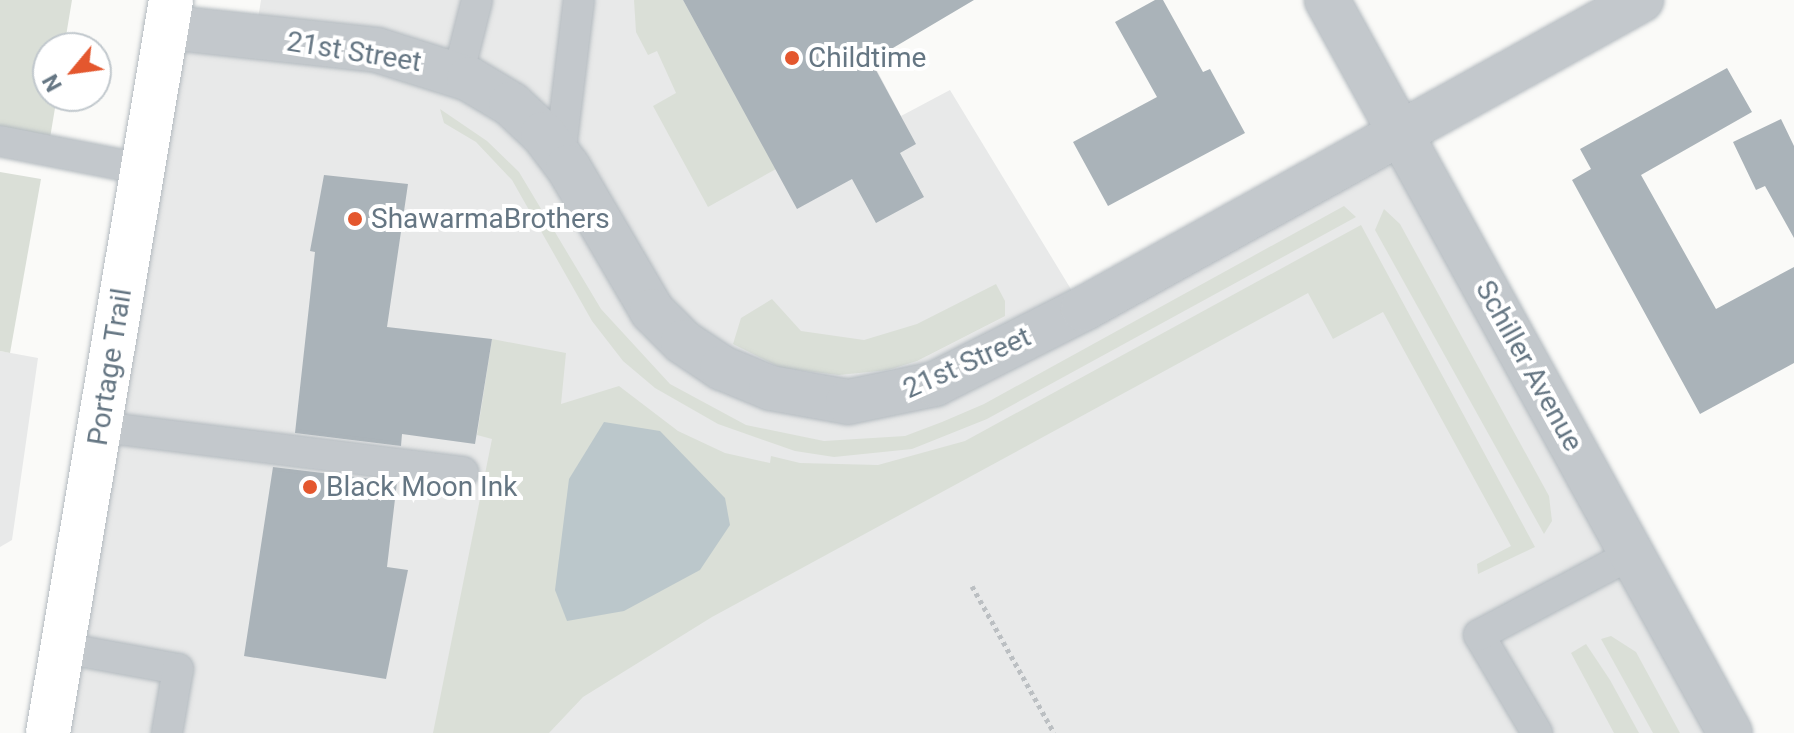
<!DOCTYPE html>
<html>
<head>
<meta charset="utf-8">
<style>
	body { margin:0 }
	#map { position:relative; width:1794px; height:733px; overflow:hidden; background:#fafaf8; font-family:Roboto,sans-serif }
	div>[style] { position:absolute }
	[style*='--x'] { left:calc(var(--x)*1px); top:calc(var(--y)*1px); width:calc(var(--w)*1px); rotate:calc(var(--a)*1deg) }
	.built>* { inset:0; background:#e8e9e9 }
	.green>* { inset:0; background:#dadfd7 }
	.water>* { inset:0; background:#bbc7cb }
	.building>* { inset:0; background:#aab3b9 }
	.path>* { height:5px; margin-top:-2.5px; transform-origin:0; background:repeating-linear-gradient(90deg,#bbbfc2 0 4px,transparent 0 8px) }
	.roads { filter:drop-shadow(0 0 2px #b3babf) drop-shadow(0 0 2px #b3babf) }
	.lane>* { height:30px; margin:-15px; padding:0 15px; transform-origin:15px; border-radius:15px; background:#c3c8cc }
	.street>* { height:44px; margin:-22px; padding:0 22px; transform-origin:22px; border-radius:22px; background:#c3c8cc }
	.secondary>* { height:44px; margin:-22px; padding:0 22px; transform-origin:22px; border-radius:22px; background:#fff }
	.dots>* { width:22px; height:22px; translate:-50% -50%; box-sizing:border-box; border:4px solid #fff; border-radius:50% }
	span { translate:-50% -50%; white-space:nowrap; text-align:center; line-height:1.15; -webkit-text-stroke:8px #fff; paint-order:stroke }
	.street-label { font-size:28px; color:#657683 }
	.poi-label { font-size:28px; color:#657683 }
	.left { translate:0 -50%; text-align:left }
	.north { position:absolute; left:32px; top:32px; width:80px; height:80px; box-sizing:border-box; background:#fff; border:2px solid #c1c8cd; border-radius:50%; rotate:241deg; font-size:22px; font-weight:700; line-height:32px; text-align:center; color:#657683 }
	.north::after { content:''; display:block; margin:auto; width:28px; height:36px; background:#e4572e; clip-path:polygon(50% 0,100% 100%,50% 72%,0 100%) }
</style>
</head>
<body>
<div id="map">
	<div class="built">
		<div style="clip-path:polygon(261px 0,840px 0,901px 116px,950px 90px,1083px 309px,1401px 134px,1730px 733px,48px 733px,166px 27px,255px 37px)"></div>
		<div style="clip-path:polygon(0 351px,38px 358px,12px 540px,0 547px)"></div>
	</div>
	<div class="green">
		<div style="clip-path:polygon(0 0,72px 0,64px 48px,48px 48px,48px 96px,57px 96px,48px 150px,0 140px)"></div>
		<div style="clip-path:polygon(634px 0,683px 0,776px 169px,708px 207px,653px 106px,676px 93px,657px 51px,648px 55px,636px 32px)"></div>
		<div style="clip-path:polygon(440px 109px,487px 141px,519px 172px,601px 309px,670px 384px,746px 425px,824px 441px,905px 436px,942px 422px,984px 404px,1344px 206px,1356px 217px,987px 419px,912px 449px,834px 457px,795px 451px,718px 424px,655px 388px,623px 361px,592px 321px,512px 180px,476px 142px,444px 123px)"></div>
		<div style="clip-path:polygon(0 172px,41px 179px,10px 353px,0 351px)"></div>
		<div style="clip-path:polygon(1384px 209px,1400px 224px,1549px 496px,1552px 521px,1544px 534px,1375px 230px)"></div>
		<div style="clip-path:polygon(1361px 225px,1535px 547px,1478px 574px,1477px 564px,1511px 546px,1383px 312px,1333px 339px,1308px 293px,712px 617px,583px 697px,549px 733px,433px 733px,492px 439px,477px 435px,492px 339px,566px 353px,561px 404px,619px 386px,678px 431px,725px 453px,770px 463px,771px 456px,800px 463px,878px 465px,965px 441px)"></div>
		<div style="clip-path:polygon(996px 284px,1005px 301px,1005px 316px,917px 361px,888px 370px,839px 375px,781px 368px,733px 344px,741px 318px,772px 299px,801px 331px,864px 340px,917px 324px)"></div>
		<div style="clip-path:polygon(1611px 636px,1636px 652px,1680px 733px,1653px 733px,1601px 639px)"></div>
		<div style="clip-path:polygon(1586px 644px,1610px 680px,1639px 733px,1614px 733px,1571px 653px)"></div>
	</div>
	<div class="water">
		<div style="clip-path:polygon(604px 422px,660px 431px,725px 498px,730px 525px,700px 570px,624px 611px,567px 621px,555px 590px,569px 479px)"></div>
	</div>
	<div class="building">
		<div style="clip-path:polygon(683px 0,974px 0,871px 61px,916px 144px,900px 153px,924px 197px,876px 223px,852px 179px,797px 209px)"></div>
		<div style="clip-path:polygon(1155px 0,1163px 0,1203px 72px,1210px 69px,1245px 133px,1108px 206px,1073px 142px,1157px 97px,1115px 22px)"></div>
		<div style="clip-path:polygon(1727px 68px,1752px 112px,1641px 175px,1716px 309px,1794px 267px,1794px 363px,1700px 414px,1572px 180px,1591px 169px,1580px 149px)"></div>
		<div style="clip-path:polygon(1781px 119px,1794px 146px,1794px 238px,1765px 186px,1756px 190px,1733px 142px)"></div>
		<div style="clip-path:polygon(324px 175px,408px 184px,387px 327px,492px 339px,475px 444px,402px 434px,401px 446px,295px 433px,315px 252px,310px 251px)"></div>
		<div style="clip-path:polygon(273px 467px,397px 482px,387px 567px,408px 570px,386px 679px,244px 656px)"></div>
	</div>
	<div class="path">
		<div style="--x:972;--y:586;--w:168;--a:60.8"></div>
	</div>
	<div class="roads">
		<div class="lane">
			<div style="--x:458;--y:75;--w:77;--a:-75.8"></div>
			<div style="--x:0;--y:141;--w:146;--a:11.1"></div>
			<div style="--x:560;--y:156;--w:157;--a:-83.1"></div>
			<div style="--x:101;--y:427;--w:365;--a:7.1"></div>
			<div style="--x:63;--y:648;--w:117;--a:10.3"></div>
			<div style="--x:178;--y:669;--w:65;--a:99.8"></div>
			<div style="--x:1537;--y:733;--w:114;--a:-120.6"></div>
			<div style="--x:1479;--y:635;--w:173;--a:-27.9"></div>
		</div>
		<div class="street">
			<div style="--x:1327;--y:0;--w:836;--a:61.2"></div>
			<div style="--x:166;--y:27;--w:212;--a:6.2"></div>
			<div style="--x:377;--y:50;--w:96;--a:17.5"></div>
			<div style="--x:469;--y:79;--w:49;--a:30.8"></div>
			<div style="--x:511;--y:104;--w:44;--a:43.2"></div>
			<div style="--x:543;--y:134;--w:41;--a:52.9"></div>
			<div style="--x:568;--y:167;--w:167;--a:59.7"></div>
			<div style="--x:652;--y:311;--w:44;--a:45"></div>
			<div style="--x:683;--y:342;--w:47;--a:33.7"></div>
			<div style="--x:722;--y:368;--w:53;--a:22.2"></div>
			<div style="--x:771;--y:388;--w:78;--a:10.3"></div>
			<div style="--x:848;--y:402;--w:89;--a:-11.7"></div>
			<div style="--x:935;--y:384;--w:166;--a:-26.9"></div>
			<div style="--x:1083;--y:309;--w:638;--a:-28.98"></div>
		</div>
		<div class="secondary">
			<div style="--x:48;--y:733;--w:743;--a:-80.47"></div>
		</div>
	</div>
	<div class="dots">
		<div style="left:792px;top:58px;background:#e4572e"></div>
		<div style="left:355px;top:219px;background:#e4572e"></div>
		<div style="left:310px;top:487px;background:#e4572e"></div>
	</div>
	<div class="street-label">
		<span style="left:354px;top:52px;rotate:9deg">21st Street</span>
		<span style="left:967px;top:363px;rotate:-24deg">21st Street</span>
		<span style="left:1529px;top:366px;rotate:61deg">Schiller Avenue</span>
		<span style="left:110px;top:367px;rotate:-81deg">Portage Trail</span>
	</div>
	<div class="poi-label">
		<span class="left" style="left:808px;top:58px">Childtime</span>
		<span class="left" style="left:371px;top:219px">ShawarmaBrothers</span>
		<span class="left" style="left:326px;top:487px">Black Moon Ink</span>
	</div>
	<div class="north">N</div>
</div>
</body>
</html>
